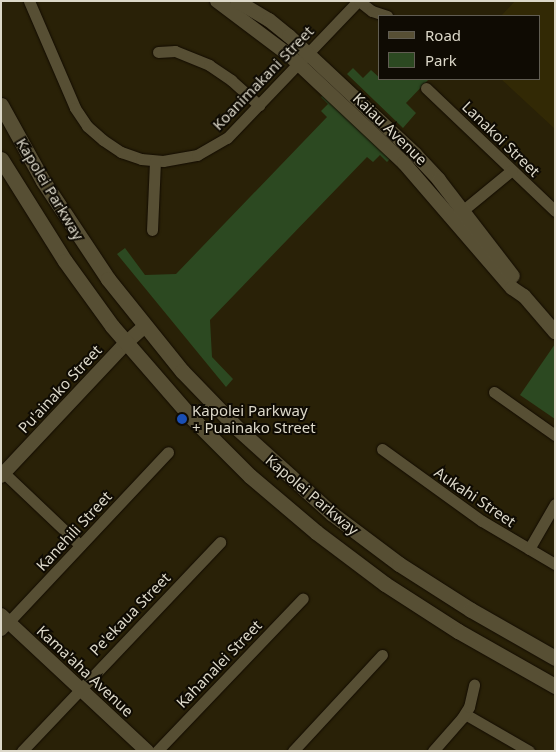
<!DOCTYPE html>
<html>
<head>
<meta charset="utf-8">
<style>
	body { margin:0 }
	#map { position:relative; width:556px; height:752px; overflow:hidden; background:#292107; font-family:"Noto Sans",sans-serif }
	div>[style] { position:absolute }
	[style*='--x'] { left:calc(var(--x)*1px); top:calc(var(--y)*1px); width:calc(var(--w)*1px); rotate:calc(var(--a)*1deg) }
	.built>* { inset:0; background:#322905 }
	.green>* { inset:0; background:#2c4921 }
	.roads { filter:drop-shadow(0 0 1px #120b00) drop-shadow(0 0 1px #120b00) }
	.minor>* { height:11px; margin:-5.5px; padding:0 5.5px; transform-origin:5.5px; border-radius:5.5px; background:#574f34 }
	.tertiary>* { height:14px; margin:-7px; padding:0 7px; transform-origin:7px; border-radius:7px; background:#574f34 }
	.secondary>* { height:15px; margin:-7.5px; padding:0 7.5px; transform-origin:7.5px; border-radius:7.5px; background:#574f34 }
	.dots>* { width:14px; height:14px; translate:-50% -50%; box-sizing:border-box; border:2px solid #0f0b03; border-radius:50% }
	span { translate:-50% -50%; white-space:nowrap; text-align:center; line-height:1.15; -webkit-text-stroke:4px #0f0b03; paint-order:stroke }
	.street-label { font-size:15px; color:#dcd8c9 }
	.poi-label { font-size:15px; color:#dcd8c9 }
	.left { translate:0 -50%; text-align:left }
	.frame { position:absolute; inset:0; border:2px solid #dcd8c9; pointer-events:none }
	.legend { position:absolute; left:378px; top:15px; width:162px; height:65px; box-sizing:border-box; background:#0f0b03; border:1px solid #615d52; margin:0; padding:6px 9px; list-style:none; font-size:15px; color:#dcd8c9 }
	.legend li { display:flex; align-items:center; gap:10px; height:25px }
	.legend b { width:25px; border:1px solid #615d52 }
</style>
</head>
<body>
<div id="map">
	<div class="built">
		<div style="clip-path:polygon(515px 1px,555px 1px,555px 129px,501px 79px,540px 79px,540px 16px,501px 16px)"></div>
	</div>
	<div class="green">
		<div style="clip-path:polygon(353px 68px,363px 78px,371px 70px,381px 79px,429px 79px,406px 103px,416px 113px,403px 128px,347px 74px)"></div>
		<div style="clip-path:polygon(328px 90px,395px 154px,387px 162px,380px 155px,373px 162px,367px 157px,210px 320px,212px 357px,233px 379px,226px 387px,117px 254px,125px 248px,145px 275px,176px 274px,327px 117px,321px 111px,328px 104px,321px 97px)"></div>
		<div style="clip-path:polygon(555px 344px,555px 419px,520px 395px)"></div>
	</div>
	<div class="roads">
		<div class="minor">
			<div style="--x:29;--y:1;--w:116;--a:66.7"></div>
			<div style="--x:75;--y:108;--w:22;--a:56"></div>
			<div style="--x:87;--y:126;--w:21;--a:41"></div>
			<div style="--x:103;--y:140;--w:22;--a:34"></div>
			<div style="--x:121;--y:152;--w:21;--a:19"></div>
			<div style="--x:141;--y:159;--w:22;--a:5"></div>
			<div style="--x:163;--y:161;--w:35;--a:-10"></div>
			<div style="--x:197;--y:155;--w:34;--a:-30"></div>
			<div style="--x:227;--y:138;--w:190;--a:-46.3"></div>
			<div style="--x:359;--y:1;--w:16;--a:38"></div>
			<div style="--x:372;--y:11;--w:16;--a:18"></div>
			<div style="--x:158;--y:52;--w:17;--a:-3"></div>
			<div style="--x:175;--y:51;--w:37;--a:22"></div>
			<div style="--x:209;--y:65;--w:27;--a:34"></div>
			<div style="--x:231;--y:80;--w:38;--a:42"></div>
			<div style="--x:426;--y:88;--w:178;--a:43.6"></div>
			<div style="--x:456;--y:216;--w:72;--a:-39.4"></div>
			<div style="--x:152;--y:230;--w:69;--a:-87.5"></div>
			<div style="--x:494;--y:392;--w:75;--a:35.2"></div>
			<div style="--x:382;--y:449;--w:123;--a:35.8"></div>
			<div style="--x:482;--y:521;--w:85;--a:30.5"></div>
			<div style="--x:4;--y:473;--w:105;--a:43.5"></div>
			<div style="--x:529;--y:549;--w:52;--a:-60"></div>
			<div style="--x:1;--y:630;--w:244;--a:-46.8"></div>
			<div style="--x:465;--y:714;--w:74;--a:30"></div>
			<div style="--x:22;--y:751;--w:288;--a:-46.5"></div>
			<div style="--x:157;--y:751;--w:211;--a:-46.3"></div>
			<div style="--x:293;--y:751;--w:131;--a:-47.2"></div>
			<div style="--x:433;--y:751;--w:44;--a:-48.7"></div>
			<div style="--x:462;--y:718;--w:13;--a:-58"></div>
			<div style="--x:469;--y:707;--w:23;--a:-77"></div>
		</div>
		<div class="tertiary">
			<div style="--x:217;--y:1;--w:90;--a:36.9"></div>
			<div style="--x:289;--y:55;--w:158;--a:43.2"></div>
			<div style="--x:404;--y:163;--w:165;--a:49.2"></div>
			<div style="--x:512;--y:288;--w:14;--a:34"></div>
			<div style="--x:524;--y:296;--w:48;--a:49.3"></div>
			<div style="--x:237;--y:1;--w:37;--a:31"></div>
			<div style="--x:269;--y:20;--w:26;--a:39"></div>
			<div style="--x:289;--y:36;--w:173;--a:43.1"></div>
			<div style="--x:415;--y:154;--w:35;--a:47"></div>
			<div style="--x:439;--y:180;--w:121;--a:52.4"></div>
			<div style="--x:1;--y:476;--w:183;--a:-46.8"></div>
			<div style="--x:126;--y:343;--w:25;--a:-42"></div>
			<div style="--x:1;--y:615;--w:200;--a:43"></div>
		</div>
		<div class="secondary">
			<div style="--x:1;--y:105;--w:87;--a:61.1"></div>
			<div style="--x:43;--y:181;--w:118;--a:56.4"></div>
			<div style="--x:108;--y:279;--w:118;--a:51.2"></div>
			<div style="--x:182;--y:371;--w:79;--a:46"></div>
			<div style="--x:237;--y:428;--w:127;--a:42.1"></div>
			<div style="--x:331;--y:513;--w:85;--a:36.9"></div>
			<div style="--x:399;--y:564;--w:85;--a:32.6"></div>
			<div style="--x:471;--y:610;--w:97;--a:29.7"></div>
			<div style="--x:1;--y:159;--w:120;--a:57.9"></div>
			<div style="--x:65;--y:261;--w:80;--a:54.1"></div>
			<div style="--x:112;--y:326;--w:121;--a:49"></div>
			<div style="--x:191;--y:417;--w:83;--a:45"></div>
			<div style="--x:250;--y:476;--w:87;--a:40.3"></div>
			<div style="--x:316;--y:532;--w:86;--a:37"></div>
			<div style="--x:385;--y:584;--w:87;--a:32.8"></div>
			<div style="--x:458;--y:631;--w:112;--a:29.6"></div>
		</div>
	</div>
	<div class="dots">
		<div style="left:182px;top:419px;background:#1a4fb4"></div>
	</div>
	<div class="street-label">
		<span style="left:263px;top:78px;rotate:-46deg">Koanimakani Street</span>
		<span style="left:390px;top:129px;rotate:44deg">Kaiau Avenue</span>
		<span style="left:501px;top:139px;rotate:44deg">Lanakoi Street</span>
		<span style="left:50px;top:189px;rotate:59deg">Kapolei Parkway</span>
		<span style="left:60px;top:389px;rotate:-47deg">Pu'ainako Street</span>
		<span style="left:312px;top:495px;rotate:40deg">Kapolei Parkway</span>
		<span style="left:475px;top:497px;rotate:34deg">Aukahi Street</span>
		<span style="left:74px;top:531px;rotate:-47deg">Kanehili Street</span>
		<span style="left:130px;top:614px;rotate:-46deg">Pe'ekaua Street</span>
		<span style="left:219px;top:664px;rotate:-46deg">Kahanalei Street</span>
		<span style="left:85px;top:671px;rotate:43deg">Kama'aha Avenue</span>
	</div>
	<div class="poi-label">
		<span class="left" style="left:192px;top:419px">Kapolei Parkway<br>+ Puainako Street</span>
	</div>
	<div class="frame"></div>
	<ul class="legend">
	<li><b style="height:6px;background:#574f34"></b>Road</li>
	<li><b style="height:14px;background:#2c4921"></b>Park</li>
	</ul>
</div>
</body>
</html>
